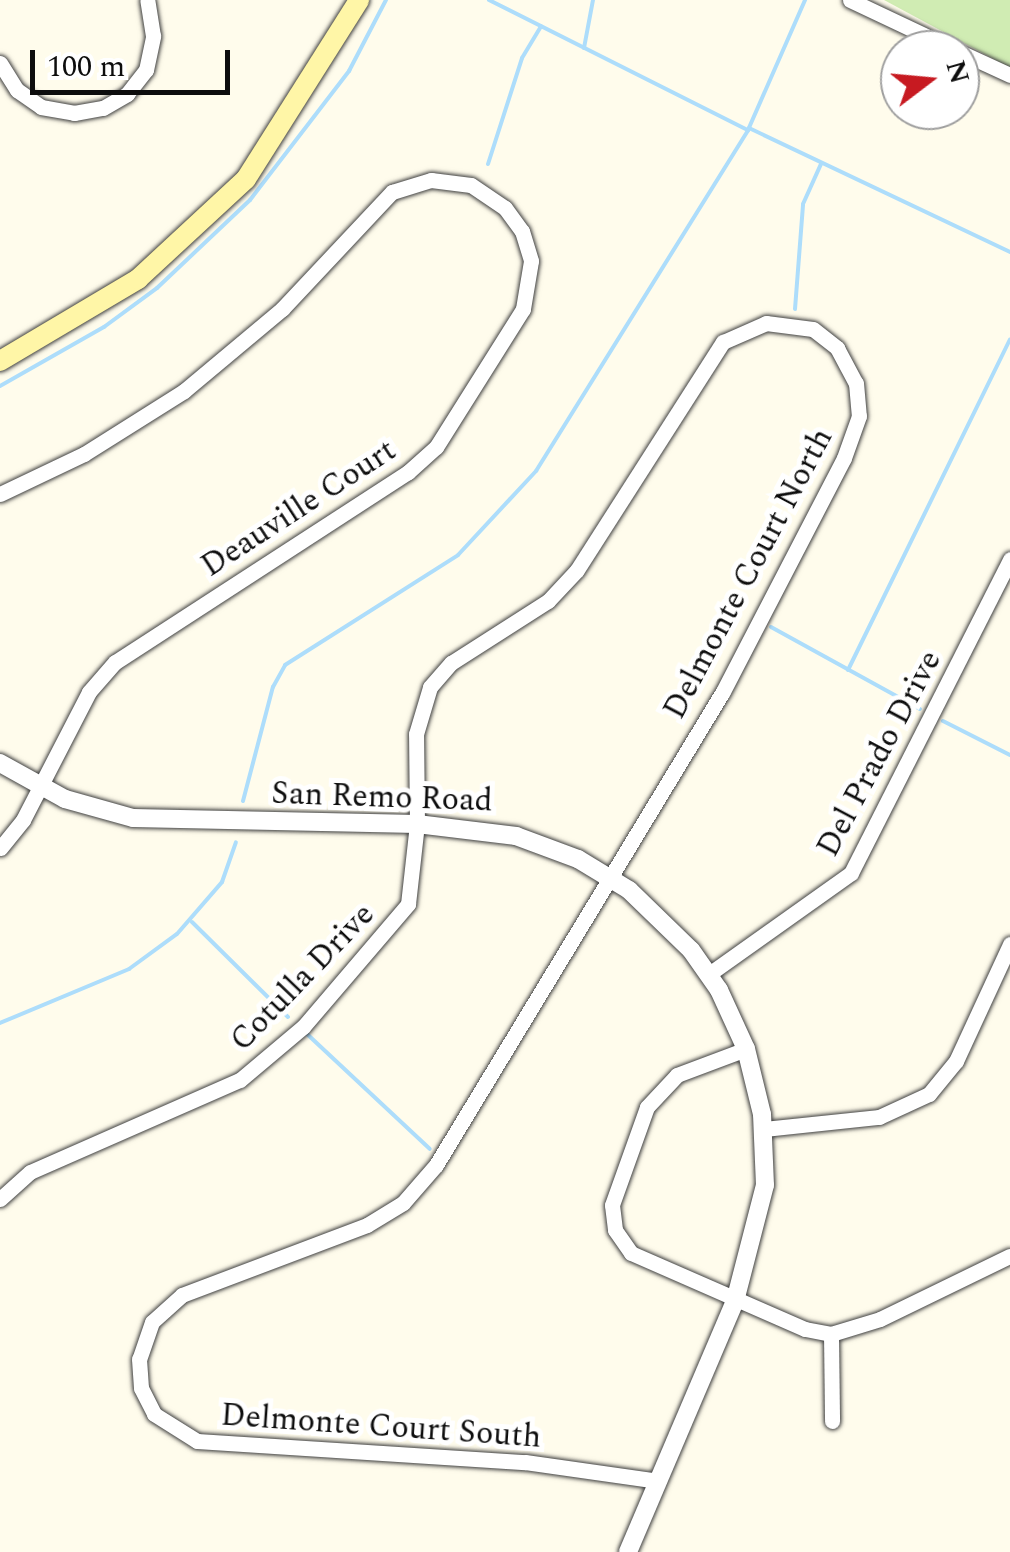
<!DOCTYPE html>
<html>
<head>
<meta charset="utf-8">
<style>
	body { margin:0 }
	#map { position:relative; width:1010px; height:1552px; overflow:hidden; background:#fffcec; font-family:Spectral,serif }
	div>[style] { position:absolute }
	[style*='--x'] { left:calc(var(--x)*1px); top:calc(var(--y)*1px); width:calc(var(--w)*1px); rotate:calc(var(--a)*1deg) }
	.green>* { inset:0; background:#d0ecb3 }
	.stream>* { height:4px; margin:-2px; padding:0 2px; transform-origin:2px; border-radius:2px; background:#adddfb }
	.roads { filter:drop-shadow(0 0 2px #404040) drop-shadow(0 0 2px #404040) }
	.minor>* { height:15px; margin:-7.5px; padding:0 7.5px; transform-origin:7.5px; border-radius:7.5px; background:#fff }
	.tertiary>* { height:18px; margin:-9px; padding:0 9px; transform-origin:9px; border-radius:9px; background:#fff }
	.secondary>* { height:20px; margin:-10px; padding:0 10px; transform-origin:10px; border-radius:10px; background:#fff6a7 }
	span { translate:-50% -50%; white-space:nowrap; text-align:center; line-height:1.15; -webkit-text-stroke:10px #fff; paint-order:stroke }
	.street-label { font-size:32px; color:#0d0d0d }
	.north { position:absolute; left:880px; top:30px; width:100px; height:100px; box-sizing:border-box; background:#fff; border:2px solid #9e9e9e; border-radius:50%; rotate:74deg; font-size:28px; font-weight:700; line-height:40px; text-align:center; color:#0d0d0d }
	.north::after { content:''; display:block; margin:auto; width:35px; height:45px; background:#c71a21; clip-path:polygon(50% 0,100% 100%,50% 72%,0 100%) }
	.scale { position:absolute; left:30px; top:50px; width:200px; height:45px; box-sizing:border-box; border:5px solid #0d0d0d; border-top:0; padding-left:12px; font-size:30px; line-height:35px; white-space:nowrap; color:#0d0d0d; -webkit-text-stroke:8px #fff; paint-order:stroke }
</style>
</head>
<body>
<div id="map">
	<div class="green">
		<div style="clip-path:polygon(884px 0,1010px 0,1010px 67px,1003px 64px)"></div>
	</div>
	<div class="stream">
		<div style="--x:489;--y:0;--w:290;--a:26.7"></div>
		<div style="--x:584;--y:48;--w:49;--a:-79.4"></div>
		<div style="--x:749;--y:128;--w:289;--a:25.4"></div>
		<div style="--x:488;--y:164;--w:111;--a:-72.2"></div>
		<div style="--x:522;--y:58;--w:37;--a:-59"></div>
		<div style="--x:795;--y:309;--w:105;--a:-85.6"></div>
		<div style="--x:803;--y:204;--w:44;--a:-65.8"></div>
		<div style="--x:0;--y:386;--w:120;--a:-29.6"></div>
		<div style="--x:104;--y:327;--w:66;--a:-36.3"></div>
		<div style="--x:157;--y:288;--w:128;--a:-43.4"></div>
		<div style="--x:250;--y:200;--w:163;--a:-52.5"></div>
		<div style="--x:349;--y:71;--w:80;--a:-62.5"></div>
		<div style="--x:771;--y:627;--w:170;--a:28.8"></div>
		<div style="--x:848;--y:670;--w:368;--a:-63.9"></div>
		<div style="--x:943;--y:721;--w:75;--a:26.9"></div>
		<div style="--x:243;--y:801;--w:118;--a:-75.3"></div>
		<div style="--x:273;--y:687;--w:25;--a:-61"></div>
		<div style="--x:285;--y:665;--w:205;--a:-32.4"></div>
		<div style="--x:458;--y:555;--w:115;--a:-47.1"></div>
		<div style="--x:536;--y:471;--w:402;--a:-58.1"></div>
		<div style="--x:748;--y:130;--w:142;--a:-66.3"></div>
		<div style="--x:192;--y:922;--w:135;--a:44.7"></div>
		<div style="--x:0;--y:1023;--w:140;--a:-22.7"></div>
		<div style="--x:129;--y:969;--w:59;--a:-36.1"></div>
		<div style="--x:177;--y:934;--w:69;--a:-49.1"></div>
		<div style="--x:222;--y:882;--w:42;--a:-70.7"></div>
		<div style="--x:307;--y:1034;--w:168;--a:43.1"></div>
	</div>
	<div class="roads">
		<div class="minor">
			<div style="--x:850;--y:0;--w:117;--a:25.3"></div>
			<div style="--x:960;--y:52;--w:55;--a:24.7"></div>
			<div style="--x:0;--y:63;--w:32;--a:58"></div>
			<div style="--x:17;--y:90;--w:29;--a:35"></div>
			<div style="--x:41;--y:107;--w:34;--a:10"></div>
			<div style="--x:74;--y:113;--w:29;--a:-10"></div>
			<div style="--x:103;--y:108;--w:28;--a:-30"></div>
			<div style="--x:127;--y:94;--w:31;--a:-52"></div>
			<div style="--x:146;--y:70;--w:35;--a:-78"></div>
			<div style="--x:153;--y:36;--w:36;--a:-99"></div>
			<div style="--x:0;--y:494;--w:93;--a:-25.5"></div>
			<div style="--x:84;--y:454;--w:118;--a:-32.2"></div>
			<div style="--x:184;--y:391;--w:128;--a:-39.9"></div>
			<div style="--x:282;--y:309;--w:161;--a:-46.8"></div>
			<div style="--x:392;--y:192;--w:41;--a:-17.1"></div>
			<div style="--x:431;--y:180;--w:40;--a:7.1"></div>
			<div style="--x:471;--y:185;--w:41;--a:34.1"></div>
			<div style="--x:505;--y:208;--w:29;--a:54"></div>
			<div style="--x:522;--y:231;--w:31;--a:73"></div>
			<div style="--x:531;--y:261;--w:49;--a:99.5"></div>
			<div style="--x:523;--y:309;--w:163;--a:122.2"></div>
			<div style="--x:436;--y:447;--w:38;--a:138"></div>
			<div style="--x:408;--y:472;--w:349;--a:147"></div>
			<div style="--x:115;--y:662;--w:40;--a:131"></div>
			<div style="--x:89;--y:692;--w:144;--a:117.3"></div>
			<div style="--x:23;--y:820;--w:36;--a:129"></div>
			<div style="--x:709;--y:974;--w:174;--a:-35.4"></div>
			<div style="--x:851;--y:873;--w:352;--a:-63.1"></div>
			<div style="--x:746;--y:1049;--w:74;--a:159.4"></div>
			<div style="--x:677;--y:1075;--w:44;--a:133.2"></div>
			<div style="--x:647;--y:1107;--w:104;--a:109.7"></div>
			<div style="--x:612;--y:1205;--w:25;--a:83"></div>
			<div style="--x:615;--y:1230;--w:28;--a:55"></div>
			<div style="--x:631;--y:1253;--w:190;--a:23.6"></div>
			<div style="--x:805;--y:1329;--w:26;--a:11"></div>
			<div style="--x:831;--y:1334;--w:51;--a:-17"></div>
			<div style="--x:880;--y:1319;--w:144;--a:-25.9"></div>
			<div style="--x:764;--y:1129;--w:116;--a:-6"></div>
			<div style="--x:879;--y:1117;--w:55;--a:-24.7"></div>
			<div style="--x:929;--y:1094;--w:43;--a:-50.7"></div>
			<div style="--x:956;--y:1061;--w:129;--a:-65.2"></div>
			<div style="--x:0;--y:1199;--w:40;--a:-42"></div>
			<div style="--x:30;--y:1172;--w:229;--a:-23.7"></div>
			<div style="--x:240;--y:1080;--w:82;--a:-40.1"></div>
			<div style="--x:303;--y:1027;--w:162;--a:-49.5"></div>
			<div style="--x:408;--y:904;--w:81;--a:-83.6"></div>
			<div style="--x:417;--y:824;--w:90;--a:-90.6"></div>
			<div style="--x:416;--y:734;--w:49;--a:-73.4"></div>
			<div style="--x:430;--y:687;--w:32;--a:-49"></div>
			<div style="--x:451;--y:663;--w:115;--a:-32.6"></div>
			<div style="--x:548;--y:601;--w:42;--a:-46.9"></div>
			<div style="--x:577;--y:570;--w:271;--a:-57.4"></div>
			<div style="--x:723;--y:342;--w:47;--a:-23.8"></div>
			<div style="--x:766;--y:323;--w:47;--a:7.3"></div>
			<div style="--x:813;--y:329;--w:31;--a:38"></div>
			<div style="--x:837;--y:348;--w:40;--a:62"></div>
			<div style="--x:856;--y:383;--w:33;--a:85"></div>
			<div style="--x:859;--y:416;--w:45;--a:109.7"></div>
			<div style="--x:844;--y:458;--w:265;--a:117.4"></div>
			<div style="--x:722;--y:693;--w:552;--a:121.21"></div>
			<div style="--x:436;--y:1165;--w:50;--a:131"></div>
			<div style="--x:403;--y:1203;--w:42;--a:148.6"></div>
			<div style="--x:367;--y:1225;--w:198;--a:159.3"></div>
			<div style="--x:182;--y:1295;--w:40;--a:138"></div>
			<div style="--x:152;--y:1322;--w:39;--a:109"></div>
			<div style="--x:139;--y:1359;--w:29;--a:86"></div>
			<div style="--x:141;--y:1388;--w:29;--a:63"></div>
			<div style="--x:154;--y:1414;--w:51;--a:32.1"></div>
			<div style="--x:197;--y:1441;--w:329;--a:3.7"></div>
			<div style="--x:525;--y:1462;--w:135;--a:8.1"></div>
			<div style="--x:831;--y:1334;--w:87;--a:89.3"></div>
		</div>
		<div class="tertiary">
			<div style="--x:0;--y:763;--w:74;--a:29"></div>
			<div style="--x:65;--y:799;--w:71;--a:15.6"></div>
			<div style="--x:133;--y:818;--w:284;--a:1.2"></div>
			<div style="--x:417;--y:824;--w:100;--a:6.9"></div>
			<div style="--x:516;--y:836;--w:66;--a:20.4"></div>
			<div style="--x:578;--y:859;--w:60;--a:31.3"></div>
			<div style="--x:629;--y:890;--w:86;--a:44.1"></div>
			<div style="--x:691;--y:950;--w:49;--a:55"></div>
			<div style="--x:719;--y:990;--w:65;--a:65.4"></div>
			<div style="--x:746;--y:1049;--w:67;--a:76.2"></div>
			<div style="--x:762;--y:1114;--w:71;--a:87.6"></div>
			<div style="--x:765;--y:1185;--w:120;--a:104.5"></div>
			<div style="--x:735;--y:1301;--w:273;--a:113.1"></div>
		</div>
		<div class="secondary">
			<div style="--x:0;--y:361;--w:161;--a:-30.7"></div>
			<div style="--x:138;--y:279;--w:147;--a:-42.8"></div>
			<div style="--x:246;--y:179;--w:212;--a:-57.7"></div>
		</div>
	</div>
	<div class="street-label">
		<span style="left:299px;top:509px;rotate:-33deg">Deauville Court</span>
		<span style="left:749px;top:574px;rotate:-62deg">Delmonte Court North</span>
		<span style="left:880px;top:754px;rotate:-62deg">Del Prado Drive</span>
		<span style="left:382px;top:798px;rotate:2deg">San Remo Road</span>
		<span style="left:303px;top:978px;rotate:-46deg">Cotulla Drive</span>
		<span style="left:381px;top:1427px;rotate:4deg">Delmonte Court South</span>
	</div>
	<div class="north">N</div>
	<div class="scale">100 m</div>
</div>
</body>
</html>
